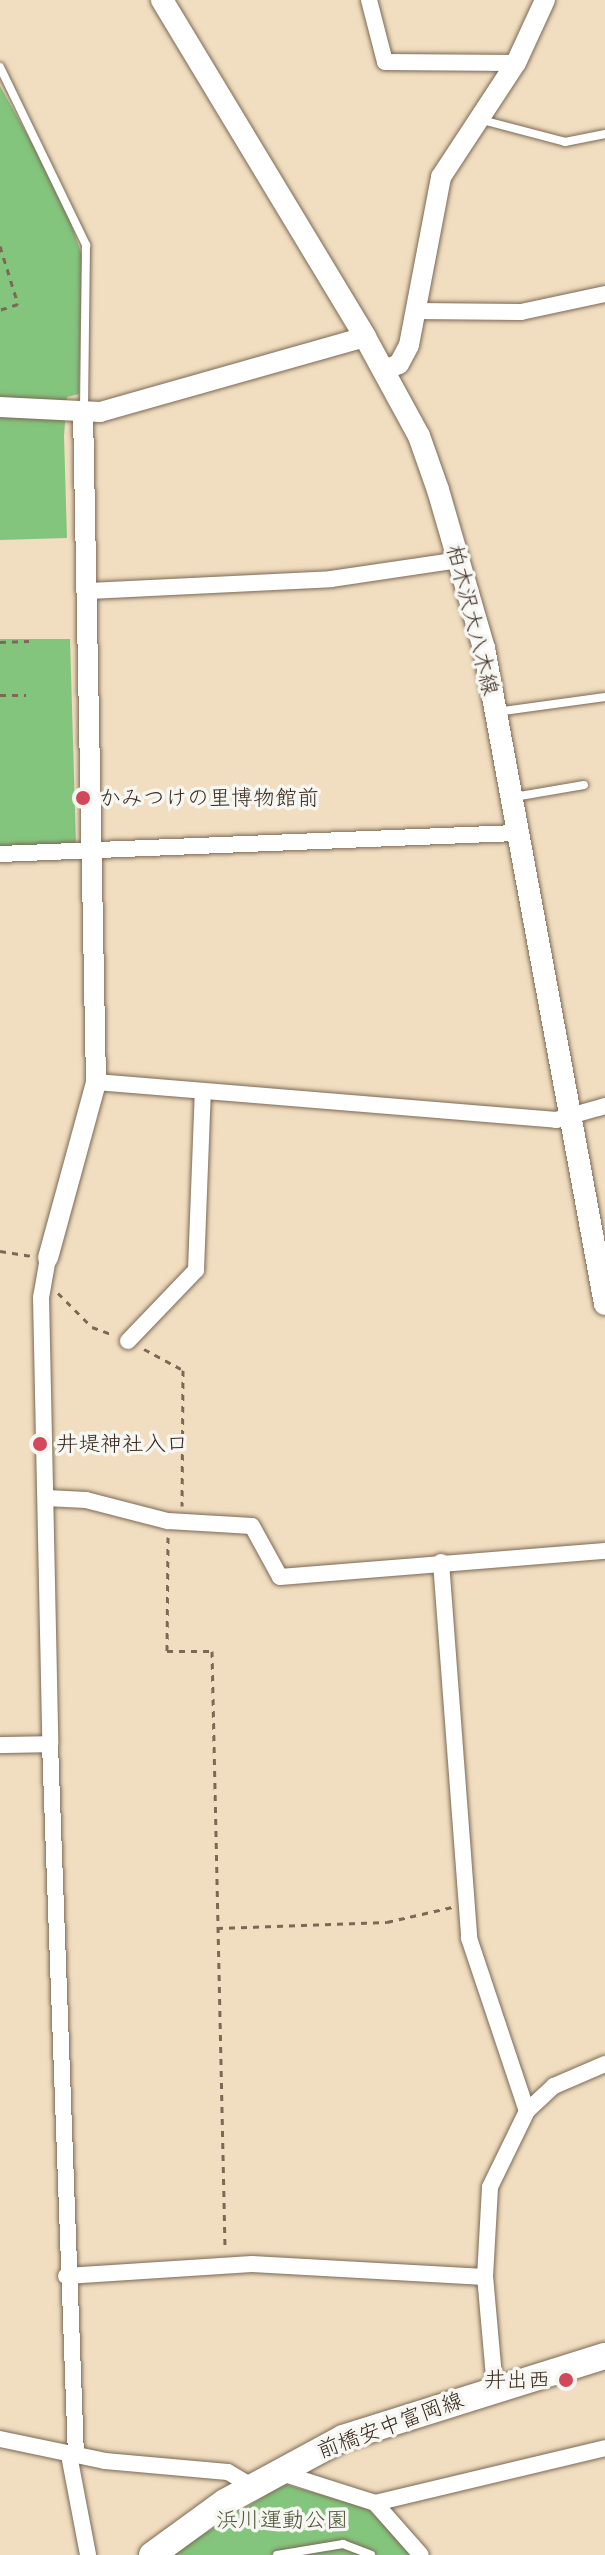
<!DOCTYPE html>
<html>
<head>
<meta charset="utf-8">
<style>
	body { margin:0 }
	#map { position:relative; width:605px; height:2555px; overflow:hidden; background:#f1ddbf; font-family:"Patrick Hand","Klee One",sans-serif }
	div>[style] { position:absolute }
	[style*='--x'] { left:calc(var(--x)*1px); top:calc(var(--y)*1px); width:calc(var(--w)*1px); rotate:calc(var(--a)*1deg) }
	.green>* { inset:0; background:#84c57d }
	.path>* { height:3px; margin-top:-1.5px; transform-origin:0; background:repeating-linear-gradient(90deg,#7b6956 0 6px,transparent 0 12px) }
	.roads { filter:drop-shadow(0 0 2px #7b6956) drop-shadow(0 0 2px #7b6956) }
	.service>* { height:8px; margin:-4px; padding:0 4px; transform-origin:4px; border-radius:4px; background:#fff }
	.minor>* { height:16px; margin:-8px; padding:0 8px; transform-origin:8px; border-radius:8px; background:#fff }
	.tertiary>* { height:20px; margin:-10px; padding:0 10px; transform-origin:10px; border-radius:10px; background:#fff }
	.secondary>* { height:22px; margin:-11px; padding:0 11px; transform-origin:11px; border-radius:11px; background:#fff }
	.primary>* { height:26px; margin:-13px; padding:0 13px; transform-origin:13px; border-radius:13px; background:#fff }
	.dots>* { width:22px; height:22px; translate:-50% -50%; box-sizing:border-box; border:4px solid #f6f6f2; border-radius:50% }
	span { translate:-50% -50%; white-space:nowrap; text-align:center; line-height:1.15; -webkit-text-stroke:7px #f6f6f2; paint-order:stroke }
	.street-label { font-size:22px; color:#3b2a1e }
	.poi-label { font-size:22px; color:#3b2a1e }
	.left { translate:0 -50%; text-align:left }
	.right { translate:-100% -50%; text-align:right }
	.park-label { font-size:22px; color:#51583a }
</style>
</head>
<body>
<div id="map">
	<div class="green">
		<div style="clip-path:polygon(0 86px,62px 197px,82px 256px,79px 394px,67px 397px,64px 436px,67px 538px,0 540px)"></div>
		<div style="clip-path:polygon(0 639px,70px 639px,76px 845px,0 847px)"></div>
		<div style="clip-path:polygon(284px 2484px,367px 2508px,415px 2555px,170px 2555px)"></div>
	</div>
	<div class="path">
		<div style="--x:0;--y:246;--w:61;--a:72.8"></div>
		<div style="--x:18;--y:304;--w:19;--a:162"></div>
		<div style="--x:0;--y:642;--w:29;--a:-2"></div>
		<div style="--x:0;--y:695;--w:26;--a:0"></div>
		<div style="--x:0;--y:1251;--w:32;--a:9"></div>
		<div style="--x:58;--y:1293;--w:48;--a:45"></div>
		<div style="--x:92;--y:1327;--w:20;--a:20"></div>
		<div style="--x:144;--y:1349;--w:44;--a:28.3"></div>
		<div style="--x:183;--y:1370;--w:136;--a:90.4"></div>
		<div style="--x:168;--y:1537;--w:114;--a:90.5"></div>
		<div style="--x:167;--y:1651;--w:45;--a:0"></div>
		<div style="--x:212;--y:1651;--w:597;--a:88.75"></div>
		<div style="--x:217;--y:1928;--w:170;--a:-2"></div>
		<div style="--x:387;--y:1922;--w:67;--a:-13"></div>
	</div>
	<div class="roads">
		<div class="service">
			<div style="--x:0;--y:67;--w:198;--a:64.2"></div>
			<div style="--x:86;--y:245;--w:165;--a:90.7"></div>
			<div style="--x:482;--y:120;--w:86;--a:14.8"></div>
			<div style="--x:565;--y:142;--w:41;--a:-11.3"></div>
			<div style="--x:496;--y:712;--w:110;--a:-7.8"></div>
			<div style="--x:514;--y:797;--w:71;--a:-9.7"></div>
			<div style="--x:277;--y:2555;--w:67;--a:-9.5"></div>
			<div style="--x:343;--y:2544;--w:30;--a:21"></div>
		</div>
		<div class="minor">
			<div style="--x:369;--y:0;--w:64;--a:75.5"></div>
			<div style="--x:385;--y:62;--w:131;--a:0.4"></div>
			<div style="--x:415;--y:311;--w:106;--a:0.5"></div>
			<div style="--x:521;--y:312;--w:86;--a:-12.1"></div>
			<div style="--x:89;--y:591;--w:242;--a:-2.8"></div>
			<div style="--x:331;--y:579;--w:129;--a:-8.4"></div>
			<div style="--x:0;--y:854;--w:517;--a:-2.33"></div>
			<div style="--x:96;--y:1082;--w:462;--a:4.7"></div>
			<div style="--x:556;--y:1120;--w:51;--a:-15.9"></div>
			<div style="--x:48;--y:1258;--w:40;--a:100"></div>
			<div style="--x:41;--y:1297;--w:447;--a:88.8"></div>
			<div style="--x:50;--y:1744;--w:712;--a:87.91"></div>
			<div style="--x:128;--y:1341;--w:98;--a:-46.2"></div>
			<div style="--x:196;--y:1270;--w:179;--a:-87.8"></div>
			<div style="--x:46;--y:1498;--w:40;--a:2.9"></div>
			<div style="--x:86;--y:1500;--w:85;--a:14.4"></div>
			<div style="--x:168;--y:1521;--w:84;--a:3.4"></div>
			<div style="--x:252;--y:1526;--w:58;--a:61.2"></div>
			<div style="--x:280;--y:1577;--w:326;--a:-4.6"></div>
			<div style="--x:441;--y:1562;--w:377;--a:85.7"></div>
			<div style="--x:469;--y:1938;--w:182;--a:71.5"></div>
			<div style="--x:0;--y:1745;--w:50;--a:-1.1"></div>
			<div style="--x:66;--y:2276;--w:186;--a:-3.7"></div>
			<div style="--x:252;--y:2264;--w:233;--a:3.2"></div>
			<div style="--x:495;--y:2388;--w:111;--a:-95.1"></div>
			<div style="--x:485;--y:2277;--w:90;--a:-86.8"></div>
			<div style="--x:490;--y:2187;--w:85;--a:-64"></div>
			<div style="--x:527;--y:2111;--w:37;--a:-43"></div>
			<div style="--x:554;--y:2086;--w:56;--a:-23.3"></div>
			<div style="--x:0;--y:2439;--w:107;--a:11.8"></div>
			<div style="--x:105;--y:2461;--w:123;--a:5.1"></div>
			<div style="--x:228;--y:2472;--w:27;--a:31"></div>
			<div style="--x:69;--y:2455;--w:102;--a:79.2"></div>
			<div style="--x:275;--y:2471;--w:105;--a:17.7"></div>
			<div style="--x:375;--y:2503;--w:69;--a:48.5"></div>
			<div style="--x:375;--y:2503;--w:236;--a:-13.4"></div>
		</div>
		<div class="tertiary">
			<div style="--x:383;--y:371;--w:17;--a:-24"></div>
			<div style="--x:399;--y:364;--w:21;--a:-62"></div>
			<div style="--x:409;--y:345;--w:171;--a:-79.2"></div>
			<div style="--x:441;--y:177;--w:136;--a:-56.7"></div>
			<div style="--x:516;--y:63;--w:69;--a:-65.3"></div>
			<div style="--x:0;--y:407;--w:100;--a:2.9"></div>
			<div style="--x:100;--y:412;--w:275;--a:-15.8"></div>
			<div style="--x:48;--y:1258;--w:182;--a:-74.7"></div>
			<div style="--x:96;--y:1082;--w:668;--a:-91.11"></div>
		</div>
		<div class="secondary">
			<div style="--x:162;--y:0;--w:393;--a:58.9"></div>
			<div style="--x:365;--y:337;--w:113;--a:61.4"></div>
			<div style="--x:419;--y:436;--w:57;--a:70.6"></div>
			<div style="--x:438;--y:490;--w:165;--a:73.8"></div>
			<div style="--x:484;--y:648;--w:667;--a:79.55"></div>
		</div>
		<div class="primary">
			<div style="--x:152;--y:2555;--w:90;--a:-36"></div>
			<div style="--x:225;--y:2502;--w:134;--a:-28.5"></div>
			<div style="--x:343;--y:2438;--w:275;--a:-17.4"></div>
		</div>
	</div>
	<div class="dots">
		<div style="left:83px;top:798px;background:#d1495b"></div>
		<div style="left:40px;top:1444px;background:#d1495b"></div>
		<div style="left:566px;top:2380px;background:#d1495b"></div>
	</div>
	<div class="street-label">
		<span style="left:473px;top:620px;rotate:76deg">柏木沢大八木線</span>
		<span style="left:390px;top:2425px;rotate:-20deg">前橋安中富岡線</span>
	</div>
	<div class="poi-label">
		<span class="left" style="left:99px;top:798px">かみつけの里博物館前</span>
		<span class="left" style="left:56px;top:1444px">井堤神社入口</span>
		<span class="right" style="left:550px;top:2380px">井出西</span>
	</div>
	<div class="park-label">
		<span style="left:282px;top:2520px">浜川運動公園</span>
	</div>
</div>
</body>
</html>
